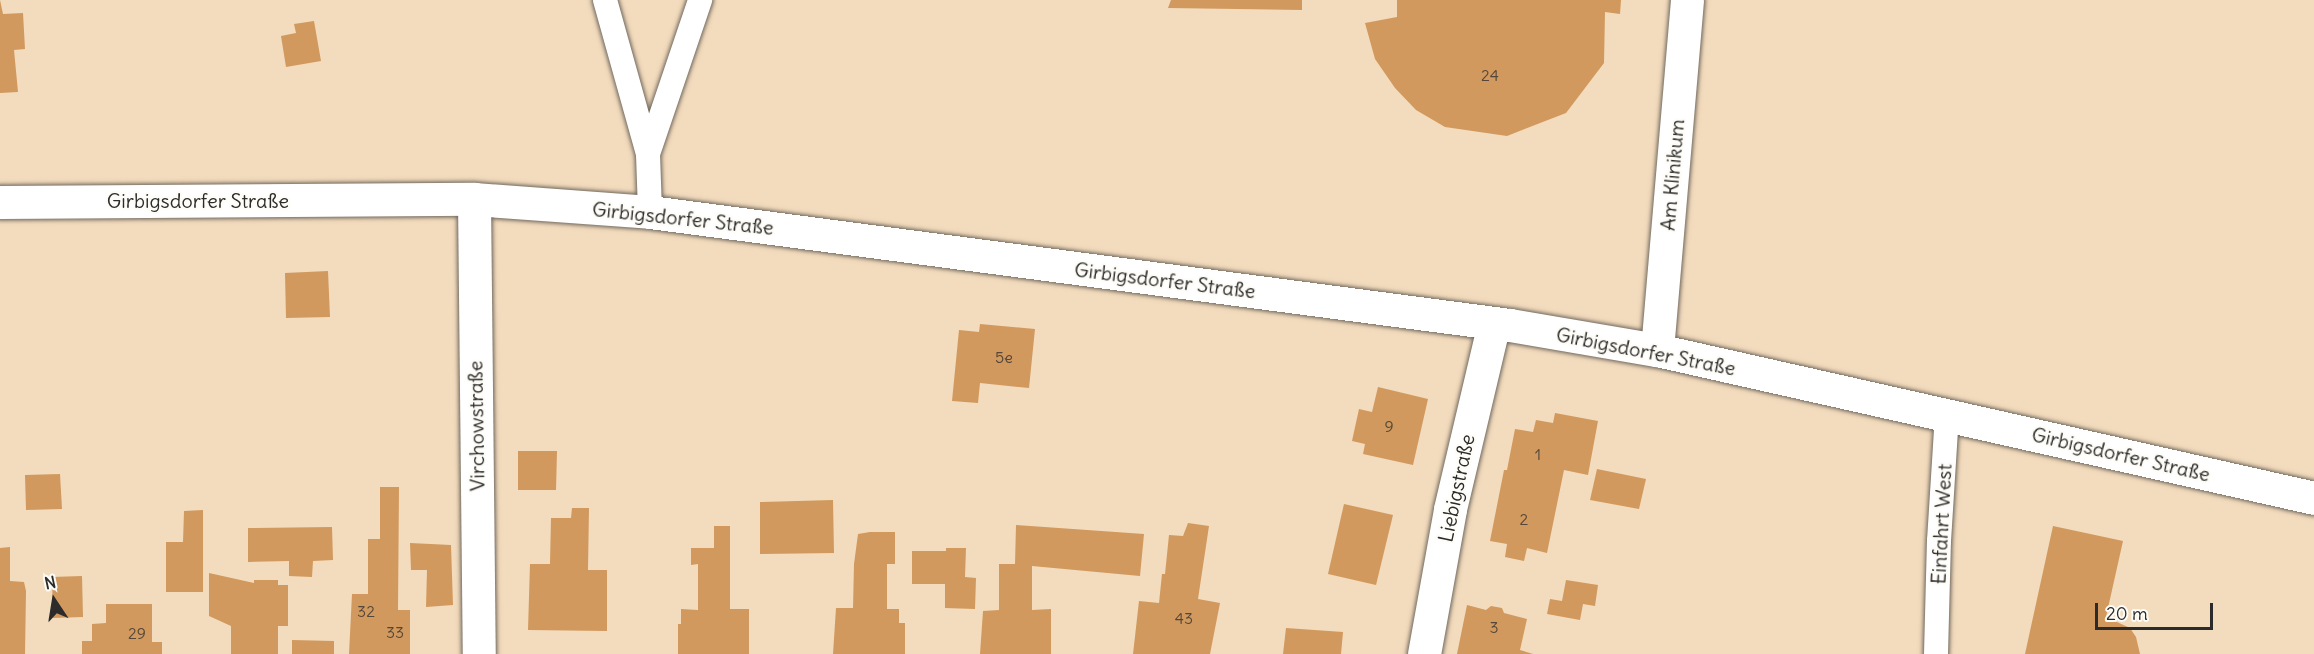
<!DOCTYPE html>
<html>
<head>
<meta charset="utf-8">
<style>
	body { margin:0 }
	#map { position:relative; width:2314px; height:654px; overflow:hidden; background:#f3dbbd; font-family:Delius,sans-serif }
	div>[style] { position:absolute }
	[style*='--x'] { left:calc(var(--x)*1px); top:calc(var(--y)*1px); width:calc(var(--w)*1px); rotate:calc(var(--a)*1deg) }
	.building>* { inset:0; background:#d1995d }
	.roads { filter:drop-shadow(0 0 2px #71695e) drop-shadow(0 0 2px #71695e) }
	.service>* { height:24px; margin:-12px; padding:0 12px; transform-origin:12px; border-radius:12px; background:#fff }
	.minor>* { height:33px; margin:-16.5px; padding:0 16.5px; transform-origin:16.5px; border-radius:16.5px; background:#fff }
	.tertiary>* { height:33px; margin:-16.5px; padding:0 16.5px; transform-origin:16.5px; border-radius:16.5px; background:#fff }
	span { translate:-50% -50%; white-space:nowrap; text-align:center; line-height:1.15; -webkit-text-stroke:4.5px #fdfcf7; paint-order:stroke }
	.number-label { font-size:16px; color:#544638 }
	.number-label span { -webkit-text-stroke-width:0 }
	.street-label { font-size:20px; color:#2b2b2b }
	.north { position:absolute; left:24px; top:570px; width:60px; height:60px; -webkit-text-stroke:4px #fdfcf7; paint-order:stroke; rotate:348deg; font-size:16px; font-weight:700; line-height:24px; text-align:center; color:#2b2b2b }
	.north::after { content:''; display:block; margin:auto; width:21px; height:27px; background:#2b2b2b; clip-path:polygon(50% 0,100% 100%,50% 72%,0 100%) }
	.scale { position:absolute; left:2095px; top:603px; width:118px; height:27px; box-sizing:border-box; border:3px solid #2b2b2b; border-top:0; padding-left:8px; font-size:18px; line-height:21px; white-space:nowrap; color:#2b2b2b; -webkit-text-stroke:4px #fdfcf7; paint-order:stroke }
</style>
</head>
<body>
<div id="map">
	<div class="building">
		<div style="clip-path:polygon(0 0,3px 14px,23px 13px,25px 49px,14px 50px,18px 92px,0 93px)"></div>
		<div style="clip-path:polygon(1171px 0,1302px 0,1302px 10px,1168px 8px)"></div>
		<div style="clip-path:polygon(1397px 0,1621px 0,1620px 14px,1605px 12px,1604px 63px,1566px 113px,1507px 136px,1445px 127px,1416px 110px,1395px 88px,1375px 59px,1365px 23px,1397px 17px)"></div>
		<div style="clip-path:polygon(314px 21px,321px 61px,286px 67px,281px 36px,296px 33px,294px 24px)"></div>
		<div style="clip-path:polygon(328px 271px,330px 317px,286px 318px,285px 273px)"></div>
		<div style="clip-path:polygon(980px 324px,1035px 329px,1029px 388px,980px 383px,978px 403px,952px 401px,959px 330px,979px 332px)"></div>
		<div style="clip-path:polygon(1378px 387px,1428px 399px,1413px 465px,1363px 454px,1365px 444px,1352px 441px,1359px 409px,1372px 412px)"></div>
		<div style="clip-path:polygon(1555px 413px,1598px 421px,1588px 475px,1564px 470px,1547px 553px,1527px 548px,1524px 561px,1505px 557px,1507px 544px,1490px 541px,1504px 470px,1507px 470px,1515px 429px,1533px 432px,1536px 420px,1553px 423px)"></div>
		<div style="clip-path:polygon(518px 451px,557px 451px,556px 490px,518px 490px)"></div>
		<div style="clip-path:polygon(1597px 469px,1646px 479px,1639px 509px,1590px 500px)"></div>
		<div style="clip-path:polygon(60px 474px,62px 509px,26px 510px,25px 475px)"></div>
		<div style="clip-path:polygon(380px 487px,399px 487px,398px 610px,410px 610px,410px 654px,349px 654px,352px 594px,368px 594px,368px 539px,380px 539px)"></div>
		<div style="clip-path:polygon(833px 500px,834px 553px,760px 554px,760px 502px)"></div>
		<div style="clip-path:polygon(1344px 504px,1393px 515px,1376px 585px,1328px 574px)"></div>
		<div style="clip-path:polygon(572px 508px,589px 508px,588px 570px,607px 570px,607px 631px,528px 630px,530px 564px,550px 564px,551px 518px,571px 518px)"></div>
		<div style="clip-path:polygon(203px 510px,203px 592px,166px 592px,166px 542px,183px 542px,184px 511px)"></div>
		<div style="clip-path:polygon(1188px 523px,1209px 526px,1198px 599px,1220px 603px,1210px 654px,1133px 654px,1139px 601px,1159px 603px,1162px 574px,1165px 574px,1169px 535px,1183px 536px)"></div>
		<div style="clip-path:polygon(1016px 525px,1144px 534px,1140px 576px,1032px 566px,1032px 610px,1051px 609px,1051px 654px,980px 654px,983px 611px,999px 610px,999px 564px,1015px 564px)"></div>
		<div style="clip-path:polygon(714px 526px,730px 526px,730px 609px,749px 609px,749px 654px,678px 654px,678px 624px,681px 624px,681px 609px,698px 610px,698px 564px,691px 565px,691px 548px,714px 548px)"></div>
		<div style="clip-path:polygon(2053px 526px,2123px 541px,2106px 617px,2130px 628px,2136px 637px,2140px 654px,2025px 654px)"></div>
		<div style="clip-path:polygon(332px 527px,333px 560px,313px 561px,312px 577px,289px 576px,289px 561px,248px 562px,248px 528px)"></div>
		<div style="clip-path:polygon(870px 532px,895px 532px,895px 564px,887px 564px,887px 609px,899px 609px,899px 623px,905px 623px,905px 654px,833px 654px,836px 608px,853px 608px,854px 564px,858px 534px)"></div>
		<div style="clip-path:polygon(410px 543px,451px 545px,453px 605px,426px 607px,427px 570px,411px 570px)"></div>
		<div style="clip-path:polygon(10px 547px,10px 581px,24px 582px,26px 591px,25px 654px,0 654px,0 548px)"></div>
		<div style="clip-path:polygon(946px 548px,966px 548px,965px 577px,976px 578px,975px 609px,945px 608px,945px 584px,912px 584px,912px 551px,946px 551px)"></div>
		<div style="clip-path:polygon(209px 573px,254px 583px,254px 580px,278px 580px,278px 585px,288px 585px,288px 626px,278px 626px,278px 654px,231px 654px,231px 626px,209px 616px)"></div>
		<div style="clip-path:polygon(82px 576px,83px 617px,53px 618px,52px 577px)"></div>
		<div style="clip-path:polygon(1566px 580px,1598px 585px,1595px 606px,1583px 604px,1580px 620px,1547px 614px,1550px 599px,1562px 601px)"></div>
		<div style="clip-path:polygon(106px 604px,152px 604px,152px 642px,162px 642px,162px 654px,82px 654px,82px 641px,92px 641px,92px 624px,106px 623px)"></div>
		<div style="clip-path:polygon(1467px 605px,1486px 610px,1491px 606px,1502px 608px,1504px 613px,1527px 619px,1520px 650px,1533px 654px,1457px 654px)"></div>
		<div style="clip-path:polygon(1286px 628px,1343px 632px,1341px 654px,1283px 654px)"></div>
		<div style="clip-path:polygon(292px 640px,334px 641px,334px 654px,292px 654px)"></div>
	</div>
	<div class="roads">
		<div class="service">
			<div style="--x:605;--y:0;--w:160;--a:74.4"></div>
			<div style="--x:648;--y:154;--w:58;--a:88"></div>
			<div style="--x:648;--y:154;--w:163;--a:-71.3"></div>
			<div style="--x:1936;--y:654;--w:113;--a:-88.5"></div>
			<div style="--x:1939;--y:541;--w:127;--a:-86.4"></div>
		</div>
		<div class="minor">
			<div style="--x:474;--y:199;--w:455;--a:89.4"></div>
			<div style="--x:1657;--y:350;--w:351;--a:-85.1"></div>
			<div style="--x:1424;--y:654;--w:147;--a:-79.8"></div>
			<div style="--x:1450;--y:509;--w:191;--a:-76.7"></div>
		</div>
		<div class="tertiary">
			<div style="--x:0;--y:202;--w:474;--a:-0.4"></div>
			<div style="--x:474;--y:199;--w:176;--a:4.2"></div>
			<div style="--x:650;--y:212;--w:867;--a:7.49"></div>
			<div style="--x:1510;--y:325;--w:149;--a:9.7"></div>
			<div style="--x:1657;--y:350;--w:673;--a:12.69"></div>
		</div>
	</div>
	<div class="number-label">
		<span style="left:1490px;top:75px">24</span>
		<span style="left:1004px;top:357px">5e</span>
		<span style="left:1389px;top:426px">9</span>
		<span style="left:1538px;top:454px">1</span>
		<span style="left:1524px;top:519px">2</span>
		<span style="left:366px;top:611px">32</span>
		<span style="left:1184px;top:618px">43</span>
		<span style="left:1494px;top:627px">3</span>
		<span style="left:395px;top:632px">33</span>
		<span style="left:137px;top:633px">29</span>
	</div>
	<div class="street-label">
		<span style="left:1672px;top:175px;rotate:-85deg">Am Klinikum</span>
		<span style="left:198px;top:200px">Girbigsdorfer Straße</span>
		<span style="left:683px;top:218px;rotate:6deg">Girbigsdorfer Straße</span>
		<span style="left:1165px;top:280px;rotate:7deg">Girbigsdorfer Straße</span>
		<span style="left:1646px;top:351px;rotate:11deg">Girbigsdorfer Straße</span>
		<span style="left:476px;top:426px;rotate:-91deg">Virchowstraße</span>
		<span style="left:2121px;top:454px;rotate:13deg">Girbigsdorfer Straße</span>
		<span style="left:1456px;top:488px;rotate:-78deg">Liebigstraße</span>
		<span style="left:1941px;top:524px;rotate:-87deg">Einfahrt West</span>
	</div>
	<div class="north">N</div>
	<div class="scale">20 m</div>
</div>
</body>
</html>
